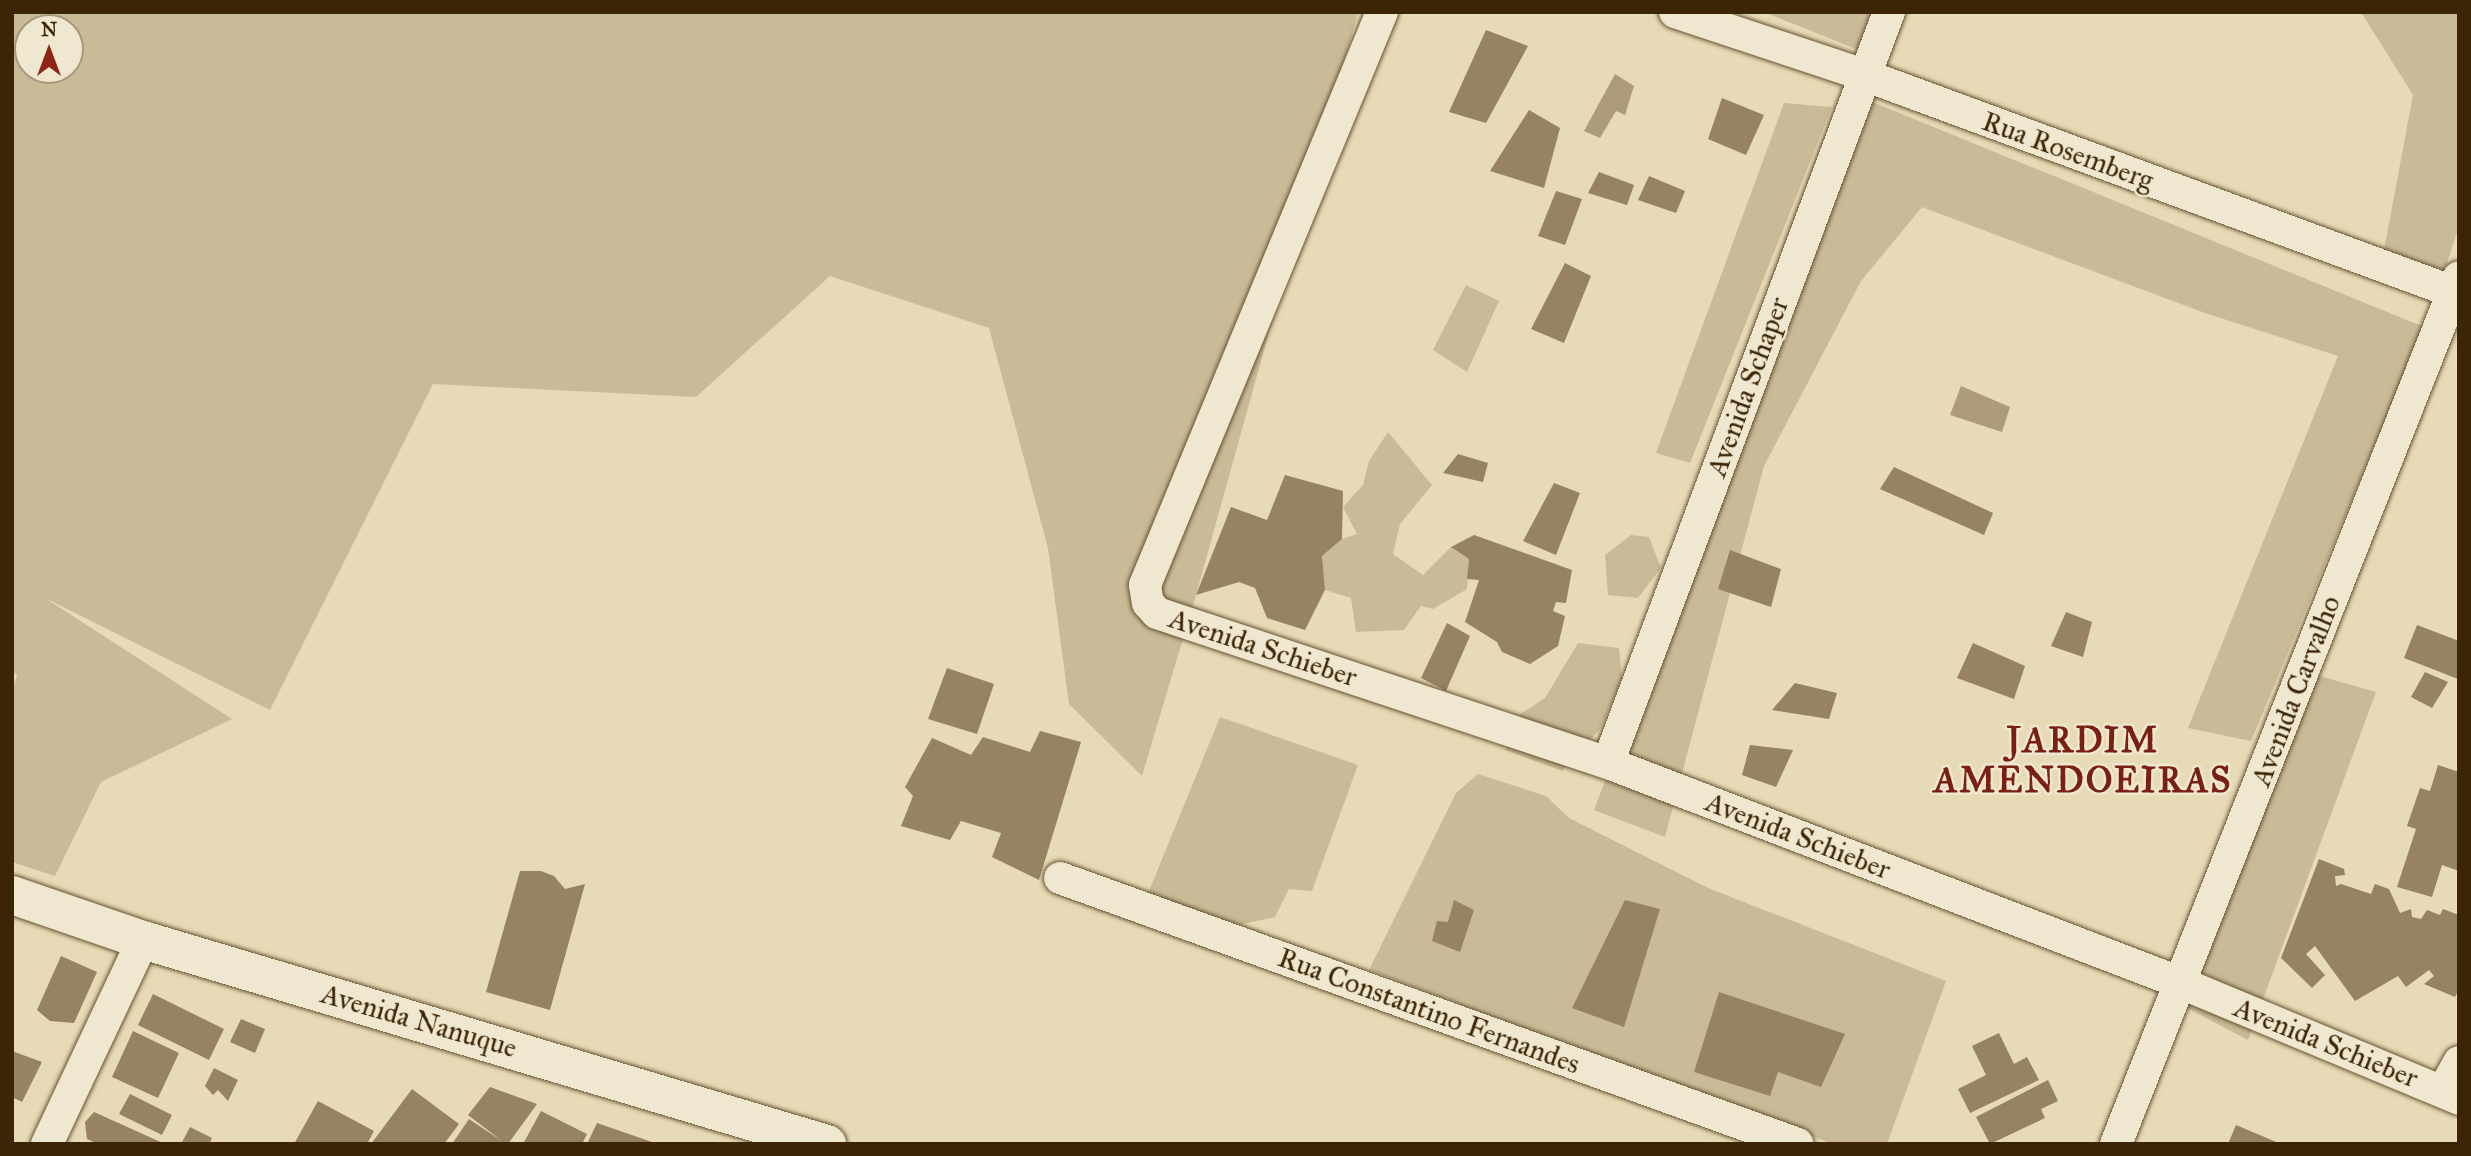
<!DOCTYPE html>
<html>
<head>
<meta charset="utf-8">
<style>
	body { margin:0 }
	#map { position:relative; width:2471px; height:1156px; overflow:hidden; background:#e7dab6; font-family:"IM FELL Great Primer",serif }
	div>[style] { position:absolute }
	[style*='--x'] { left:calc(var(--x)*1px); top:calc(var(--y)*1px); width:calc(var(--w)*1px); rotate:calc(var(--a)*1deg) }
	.green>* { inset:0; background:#cabb98 }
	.water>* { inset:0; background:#ad9c79 }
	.building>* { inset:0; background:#958361 }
	.roads { filter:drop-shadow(0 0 2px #675230) drop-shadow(0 0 2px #675230) }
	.street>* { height:32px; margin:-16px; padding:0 16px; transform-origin:16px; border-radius:16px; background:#efe7d0 }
	.secondary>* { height:38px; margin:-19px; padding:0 19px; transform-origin:19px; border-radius:19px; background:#efe7d0 }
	span { translate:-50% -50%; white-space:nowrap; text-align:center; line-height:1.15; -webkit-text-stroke:5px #efe7d0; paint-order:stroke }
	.street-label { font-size:28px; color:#3c2504 }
	.district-label { font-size:35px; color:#7a1f14; font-weight:700; letter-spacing:2px }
	.frame { position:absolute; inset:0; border:14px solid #3c2504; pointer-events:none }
	.north { position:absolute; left:14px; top:14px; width:70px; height:70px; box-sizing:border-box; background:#efe7d0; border:2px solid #a7997e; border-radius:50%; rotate:0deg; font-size:19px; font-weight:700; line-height:28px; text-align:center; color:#3c2504 }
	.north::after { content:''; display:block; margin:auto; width:24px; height:32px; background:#8f2418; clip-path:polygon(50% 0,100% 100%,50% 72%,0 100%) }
</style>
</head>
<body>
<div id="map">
	<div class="green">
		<div style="clip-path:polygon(evenodd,12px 12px,1358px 12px,1196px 595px,1142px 776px,1069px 704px,1048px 548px,989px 328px,830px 276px,696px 397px,433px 384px,270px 710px,45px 598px,232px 719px,101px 782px,55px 876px,12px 862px,12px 693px,17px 675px,12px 670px,12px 12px,28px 28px,70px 28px,70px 70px,28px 70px,28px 28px)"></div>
		<div style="clip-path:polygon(1764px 12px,1892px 12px,1871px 55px)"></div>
		<div style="clip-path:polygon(2361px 12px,2459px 12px,2459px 226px,2443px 276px,2384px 250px,2413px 95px)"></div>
		<div style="clip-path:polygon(1865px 99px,2424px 327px,2251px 741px,2188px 728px,2338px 356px,2205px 313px,1922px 207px,1861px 281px,1764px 466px,1665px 837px,1594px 810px)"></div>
		<div style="clip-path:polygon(1784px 103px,1832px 107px,1690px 463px,1656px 453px)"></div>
		<div style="clip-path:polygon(1466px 285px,1499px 301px,1467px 372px,1433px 350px)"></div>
		<div style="clip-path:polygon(1388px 432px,1432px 485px,1400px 524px,1393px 554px,1423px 575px,1451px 547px,1469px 559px,1467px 589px,1433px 609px,1421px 606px,1404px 630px,1356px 632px,1351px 598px,1325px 590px,1322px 556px,1342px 539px,1357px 534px,1343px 507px,1363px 485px,1369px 461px)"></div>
		<div style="clip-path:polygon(1631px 535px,1649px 537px,1661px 568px,1638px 598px,1608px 595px,1605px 555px)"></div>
		<div style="clip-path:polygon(1578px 643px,1619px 648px,1622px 678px,1601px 728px,1562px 771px,1505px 750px,1519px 715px,1545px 698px)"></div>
		<div style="clip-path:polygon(2316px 675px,2376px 692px,2248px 1040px,2183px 1006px)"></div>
		<div style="clip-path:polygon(1220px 717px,1358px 765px,1312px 891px,1289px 889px,1275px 917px,1228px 927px,1147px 896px)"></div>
		<div style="clip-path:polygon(1478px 774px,1546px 796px,1569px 818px,1708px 888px,1946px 981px,1887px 1144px,1833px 1144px,1369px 970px,1456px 793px)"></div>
	</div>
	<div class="water">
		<div style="clip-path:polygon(1615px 74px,1634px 86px,1625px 115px,1616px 111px,1600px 138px,1584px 131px)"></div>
		<div style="clip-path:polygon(1961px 386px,2010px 407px,2002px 432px,1950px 415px)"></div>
	</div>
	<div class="building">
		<div style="clip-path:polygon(1486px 30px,1528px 46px,1486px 123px,1449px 112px)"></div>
		<div style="clip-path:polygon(1722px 98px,1764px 115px,1746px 155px,1708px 139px)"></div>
		<div style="clip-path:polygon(1529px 110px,1560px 128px,1544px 188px,1490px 171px)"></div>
		<div style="clip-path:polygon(1599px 172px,1634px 185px,1627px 205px,1588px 193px)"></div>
		<div style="clip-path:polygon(1649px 176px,1685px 191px,1676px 213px,1638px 200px)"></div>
		<div style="clip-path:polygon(1556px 191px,1582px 199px,1565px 245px,1538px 236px)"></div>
		<div style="clip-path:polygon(1565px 263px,1591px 276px,1564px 343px,1531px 329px)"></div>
		<div style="clip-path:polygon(1458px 454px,1488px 463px,1483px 482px,1443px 473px)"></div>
		<div style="clip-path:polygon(1894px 467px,1993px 513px,1984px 535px,1880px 489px)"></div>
		<div style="clip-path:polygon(1285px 475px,1343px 491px,1342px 539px,1322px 556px,1325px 590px,1305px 630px,1267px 618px,1255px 588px,1239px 582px,1196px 595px,1231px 507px,1267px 520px)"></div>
		<div style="clip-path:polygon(1554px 483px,1580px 493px,1556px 555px,1523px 541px)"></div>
		<div style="clip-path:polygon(1474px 535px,1572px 570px,1566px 603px,1556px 602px,1553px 611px,1565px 616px,1558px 646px,1530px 664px,1502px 652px,1497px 642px,1465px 622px,1479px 580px,1467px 579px,1469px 559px,1451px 547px)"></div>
		<div style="clip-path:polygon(1730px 550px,1781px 569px,1771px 607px,1718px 589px)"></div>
		<div style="clip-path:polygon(2066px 612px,2092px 622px,2083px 657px,2051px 646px)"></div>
		<div style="clip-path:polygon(1447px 623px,1470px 636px,1446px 691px,1421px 678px)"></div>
		<div style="clip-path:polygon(2417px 625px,2459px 641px,2458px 679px,2404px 658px)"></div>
		<div style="clip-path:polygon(1973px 643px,2025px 666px,2014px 699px,1957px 678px)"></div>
		<div style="clip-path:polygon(947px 668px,994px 684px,977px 734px,928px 719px)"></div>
		<div style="clip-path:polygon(2425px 672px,2448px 682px,2432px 708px,2411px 697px)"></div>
		<div style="clip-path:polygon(1795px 683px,1837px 693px,1829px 719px,1772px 710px)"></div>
		<div style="clip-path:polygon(1040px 731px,1081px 742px,1039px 880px,992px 857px,1001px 833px,961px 821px,950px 840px,901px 826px,913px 796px,905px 787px,932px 738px,971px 755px,983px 737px,1030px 752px)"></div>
		<div style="clip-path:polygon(1750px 745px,1793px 750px,1776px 787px,1742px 775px)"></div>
		<div style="clip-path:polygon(2438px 765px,2459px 772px,2459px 871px,2442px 865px,2432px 897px,2397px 887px,2416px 829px,2407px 826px,2420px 788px,2430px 791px)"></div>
		<div style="clip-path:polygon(2319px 859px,2344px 869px,2345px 875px,2335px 876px,2336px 886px,2341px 884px,2371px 894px,2375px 884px,2389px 889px,2400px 913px,2411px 909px,2412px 917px,2421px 919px,2427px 910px,2440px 915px,2443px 909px,2459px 915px,2459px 989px,2455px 997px,2424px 984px,2434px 976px,2429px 970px,2406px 987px,2398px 976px,2355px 1001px,2315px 946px,2306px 954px,2325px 975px,2312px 988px,2281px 958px)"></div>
		<div style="clip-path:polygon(520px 871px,541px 871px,554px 876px,565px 889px,585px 884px,550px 1010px,486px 992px)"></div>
		<div style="clip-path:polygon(1454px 900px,1474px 910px,1460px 952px,1432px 941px,1437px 921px,1448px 922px)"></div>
		<div style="clip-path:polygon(1625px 900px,1660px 909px,1624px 1027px,1572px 1008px)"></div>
		<div style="clip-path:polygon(61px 956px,97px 972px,74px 1023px,50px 1021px,37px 1010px)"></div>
		<div style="clip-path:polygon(1719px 992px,1845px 1034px,1821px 1087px,1778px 1072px,1770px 1096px,1694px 1072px)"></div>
		<div style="clip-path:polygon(153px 994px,224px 1029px,209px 1060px,138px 1025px)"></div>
		<div style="clip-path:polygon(241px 1019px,265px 1029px,255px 1053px,230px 1042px)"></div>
		<div style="clip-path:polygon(133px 1031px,179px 1053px,158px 1098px,112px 1077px)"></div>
		<div style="clip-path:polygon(1999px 1033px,2014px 1064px,2027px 1057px,2039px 1080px,1970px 1113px,1958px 1089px,1986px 1075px,1972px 1046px)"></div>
		<div style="clip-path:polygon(12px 1051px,42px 1062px,22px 1102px,12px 1097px)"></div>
		<div style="clip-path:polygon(214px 1068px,238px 1080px,228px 1101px,218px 1090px,213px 1095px,205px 1086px)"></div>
		<div style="clip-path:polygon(2048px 1080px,2058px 1101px,2041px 1109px,2045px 1118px,1990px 1144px,1976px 1117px)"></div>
		<div style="clip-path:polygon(490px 1087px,537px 1104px,508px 1144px,452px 1144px,469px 1119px,502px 1141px,468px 1115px)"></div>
		<div style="clip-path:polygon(412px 1089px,459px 1124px,444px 1144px,371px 1144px)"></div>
		<div style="clip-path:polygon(130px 1094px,172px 1115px,162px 1135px,119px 1114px)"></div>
		<div style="clip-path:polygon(318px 1101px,374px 1131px,367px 1144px,294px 1144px)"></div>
		<div style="clip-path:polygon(541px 1111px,587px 1134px,582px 1144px,523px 1144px)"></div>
		<div style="clip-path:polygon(94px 1112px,165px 1144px,98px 1144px,87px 1139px,85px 1122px)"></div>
		<div style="clip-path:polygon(597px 1123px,655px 1143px,655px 1144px,587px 1144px)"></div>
		<div style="clip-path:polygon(2236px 1125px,2281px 1144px,2228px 1144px)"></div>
		<div style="clip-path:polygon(190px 1127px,212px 1138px,209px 1144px,181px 1144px)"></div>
	</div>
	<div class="roads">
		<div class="street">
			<div style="--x:1382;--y:12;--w:620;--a:112.47"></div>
			<div style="--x:1145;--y:585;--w:18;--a:81"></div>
			<div style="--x:1148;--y:603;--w:13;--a:48"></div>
			<div style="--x:1157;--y:613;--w:475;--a:18.4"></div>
			<div style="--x:1608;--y:763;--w:614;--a:21"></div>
			<div style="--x:2181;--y:983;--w:301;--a:22.6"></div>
			<div style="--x:1675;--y:12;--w:199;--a:18.4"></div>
			<div style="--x:1864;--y:75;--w:634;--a:20.21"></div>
			<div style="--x:1608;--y:763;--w:802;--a:-69.49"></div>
			<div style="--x:1060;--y:878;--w:784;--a:19.82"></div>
			<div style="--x:2443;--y:1091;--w:33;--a:-61"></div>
			<div style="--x:47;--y:1144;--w:225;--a:-64.8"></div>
			<div style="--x:2116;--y:1144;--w:932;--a:-68.42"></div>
		</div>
		<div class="secondary">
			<div style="--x:12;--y:895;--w:139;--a:19"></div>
			<div style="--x:143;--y:940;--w:714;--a:16.61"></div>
		</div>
	</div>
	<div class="street-label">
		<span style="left:2068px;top:151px;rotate:20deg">Rua Rosemberg</span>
		<span style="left:1748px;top:387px;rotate:-70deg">Avenida Schaper</span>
		<span style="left:1263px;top:648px;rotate:18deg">Avenida Schieber</span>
		<span style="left:2296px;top:691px;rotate:-69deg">Avenida Carvalho</span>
		<span style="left:1798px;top:836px;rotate:21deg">Avenida Schieber</span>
		<span style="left:1429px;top:1011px;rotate:20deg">Rua Constantino Fernandes</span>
		<span style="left:419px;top:1021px;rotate:16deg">Avenida Nanuque</span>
		<span style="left:2326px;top:1043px;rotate:22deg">Avenida Schieber</span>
	</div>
	<div class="district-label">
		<span style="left:2083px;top:761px">JARDIM<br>AMENDOEIRAS</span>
	</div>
	<div class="frame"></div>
	<div class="north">N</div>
</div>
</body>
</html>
